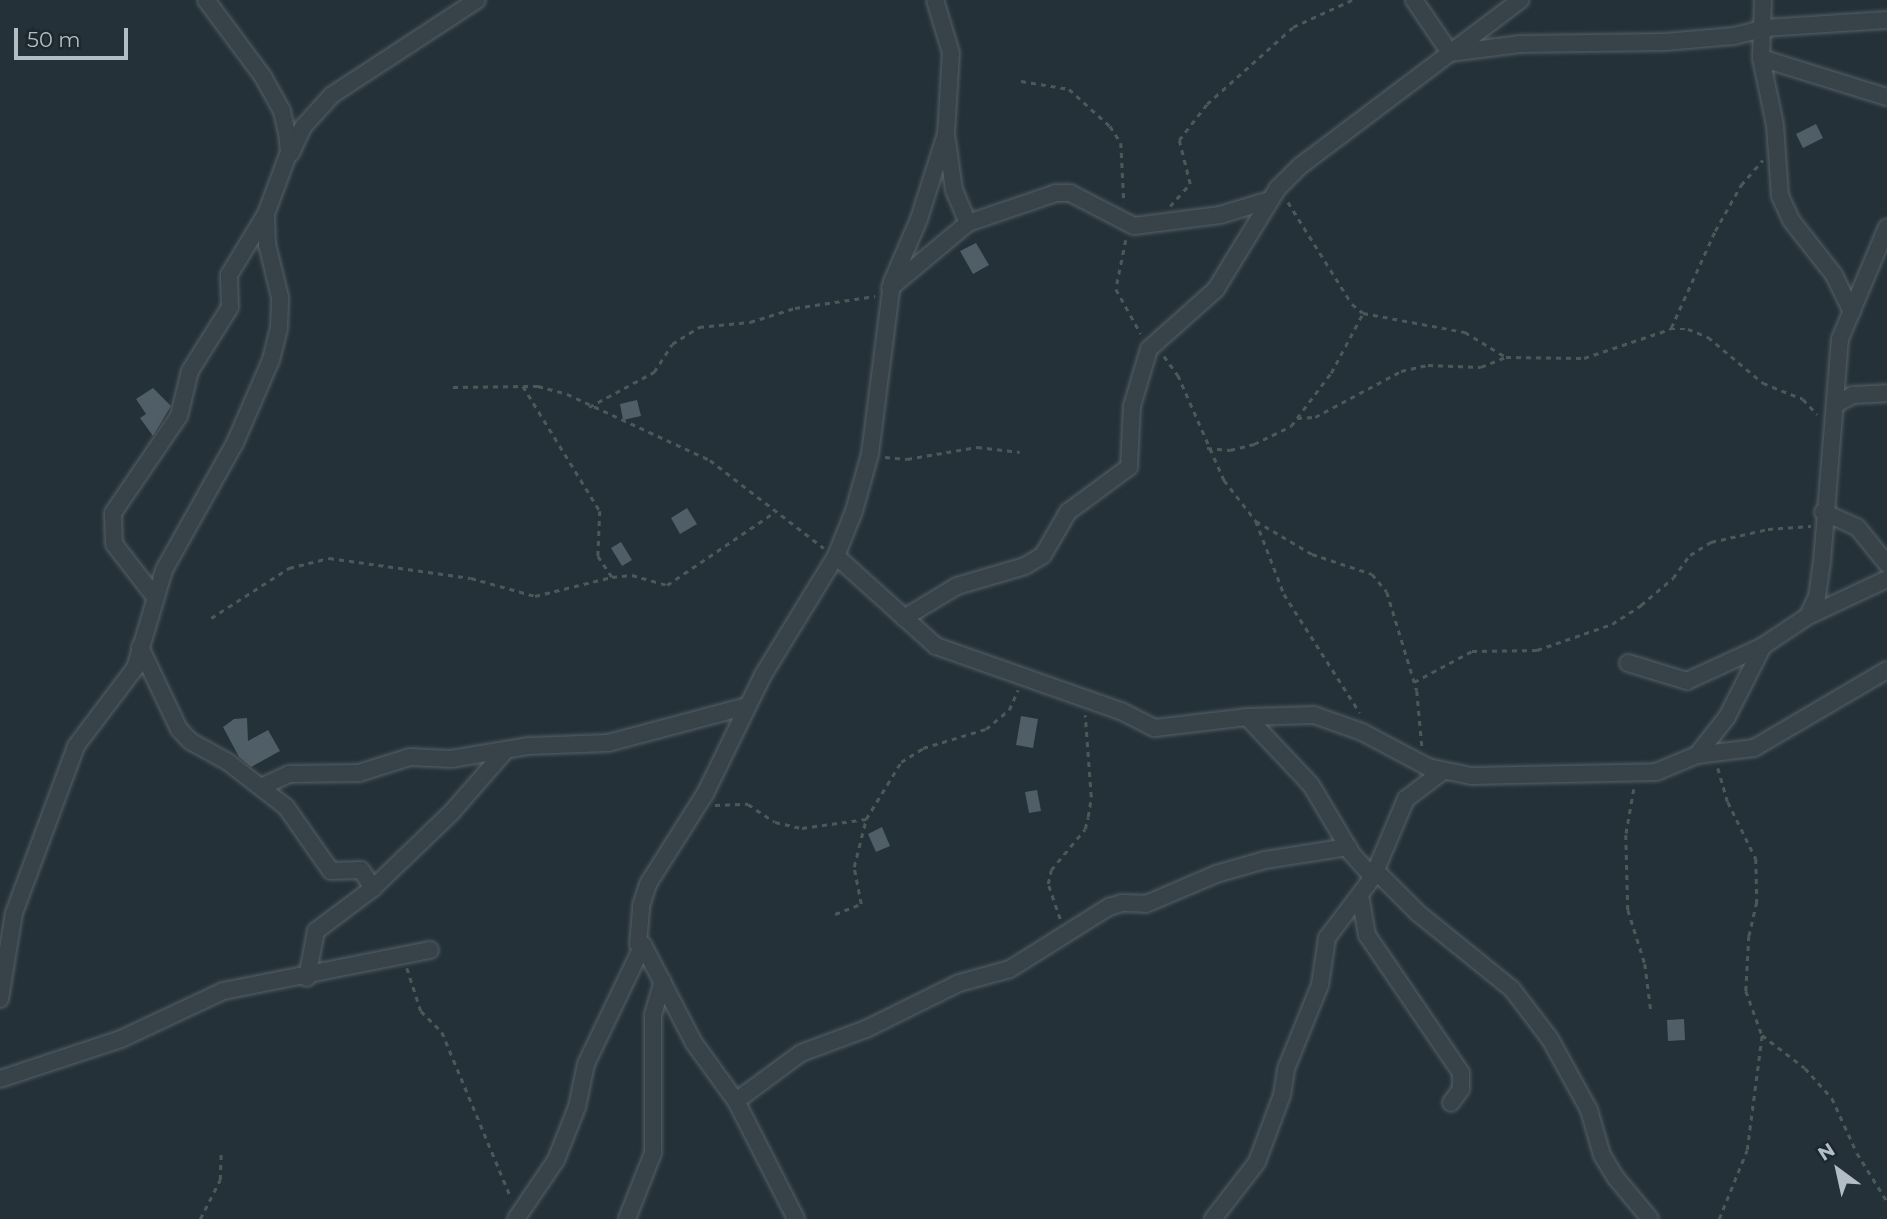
<!DOCTYPE html>
<html>
<head>
<meta charset="utf-8">
<style>
	body { margin:0 }
	#map { position:relative; width:1887px; height:1219px; overflow:hidden; background:#243139; font-family:Montserrat,sans-serif }
	div>[style] { position:absolute }
	[style*='--x'] { left:calc(var(--x)*1px); top:calc(var(--y)*1px); width:calc(var(--w)*1px); rotate:calc(var(--a)*1deg) }
	.building>* { inset:0; background:#505e67 }
	.path>* { height:2.5px; margin-top:-1.25px; transform-origin:0; background:repeating-linear-gradient(90deg,#485b59 0 5px,transparent 0 10px) }
	.roads { filter:drop-shadow(0 0 2px #566067) drop-shadow(0 0 2px #566067) }
	.street>* { height:16px; margin:-8px; padding:0 8px; transform-origin:8px; border-radius:8px; background:#384249 }
	span { translate:-50% -50%; white-space:nowrap; text-align:center; line-height:1.15; -webkit-text-stroke:5px #1d272e; paint-order:stroke }
	.north { position:absolute; left:1803px; top:1135px; width:70px; height:70px; -webkit-text-stroke:5px #1d272e; paint-order:stroke; rotate:327deg; font-size:19px; font-weight:700; line-height:28px; text-align:center; color:#b3bdc5 }
	.north::after { content:''; display:block; margin:auto; width:24px; height:32px; background:#b3bdc5; clip-path:polygon(50% 0,100% 100%,50% 72%,0 100%) }
	.scale { position:absolute; left:14px; top:28px; width:114px; height:32px; box-sizing:border-box; border:4px solid #b3bdc5; border-top:0; padding-left:9px; font-size:21px; line-height:24px; white-space:nowrap; color:#b3bdc5; -webkit-text-stroke:5px #1d272e; paint-order:stroke }
</style>
</head>
<body>
<div id="map">
	<div class="building">
		<div style="clip-path:polygon(1816px 124px,1823px 138px,1803px 148px,1796px 134px)"></div>
		<div style="clip-path:polygon(976px 243px,989px 265px,973px 274px,960px 251px)"></div>
		<div style="clip-path:polygon(153px 388px,171px 406px,153px 436px,140px 418px,146px 414px,136px 399px)"></div>
		<div style="clip-path:polygon(637px 400px,641px 416px,623px 420px,620px 404px)"></div>
		<div style="clip-path:polygon(687px 508px,697px 524px,680px 534px,671px 518px)"></div>
		<div style="clip-path:polygon(621px 542px,632px 560px,622px 566px,611px 548px)"></div>
		<div style="clip-path:polygon(1021px 716px,1038px 719px,1033px 748px,1016px 745px)"></div>
		<div style="clip-path:polygon(247px 718px,248px 741px,268px 730px,280px 751px,251px 767px,239px 757px,223px 727px,234px 719px)"></div>
		<div style="clip-path:polygon(1037px 790px,1041px 811px,1029px 813px,1025px 792px)"></div>
		<div style="clip-path:polygon(882px 827px,890px 846px,876px 852px,868px 834px)"></div>
		<div style="clip-path:polygon(1684px 1019px,1685px 1040px,1668px 1041px,1667px 1020px)"></div>
	</div>
	<div class="path">
		<div style="--x:1021;--y:81;--w:49;--a:9.5"></div>
		<div style="--x:1069;--y:89;--w:55;--a:42.1"></div>
		<div style="--x:1110;--y:126;--w:20;--a:57"></div>
		<div style="--x:1121;--y:143;--w:60;--a:87.1"></div>
		<div style="--x:1288;--y:202;--w:120;--a:57.9"></div>
		<div style="--x:1352;--y:304;--w:14;--a:39"></div>
		<div style="--x:1363;--y:313;--w:104;--a:10.6"></div>
		<div style="--x:1465;--y:332;--w:48;--a:31.4"></div>
		<div style="--x:1506;--y:357;--w:78;--a:0.7"></div>
		<div style="--x:1584;--y:358;--w:91;--a:-18.6"></div>
		<div style="--x:1670;--y:329;--w:18;--a:0"></div>
		<div style="--x:1688;--y:329;--w:22;--a:22"></div>
		<div style="--x:1708;--y:337;--w:72;--a:39.9"></div>
		<div style="--x:1763;--y:383;--w:43;--a:21.8"></div>
		<div style="--x:1803;--y:399;--w:21;--a:47"></div>
		<div style="--x:1170;--y:206;--w:30;--a:-48"></div>
		<div style="--x:1190;--y:184;--w:45;--a:-104"></div>
		<div style="--x:1179;--y:140;--w:46;--a:-52.1"></div>
		<div style="--x:1207;--y:104;--w:115;--a:-41.8"></div>
		<div style="--x:1293;--y:27;--w:65;--a:-24.6"></div>
		<div style="--x:1126;--y:240;--w:50;--a:101.5"></div>
		<div style="--x:1116;--y:289;--w:51;--a:60.9"></div>
		<div style="--x:1671;--y:328;--w:107;--a:-65.6"></div>
		<div style="--x:1715;--y:231;--w:53;--a:-60.5"></div>
		<div style="--x:1741;--y:185;--w:33;--a:-49"></div>
		<div style="--x:1164;--y:356;--w:24;--a:54"></div>
		<div style="--x:1178;--y:375;--w:115;--a:66.3"></div>
		<div style="--x:1224;--y:480;--w:52;--a:52"></div>
		<div style="--x:1256;--y:521;--w:78;--a:69"></div>
		<div style="--x:1284;--y:594;--w:141;--a:57.4"></div>
		<div style="--x:523;--y:386;--w:147;--a:58.4"></div>
		<div style="--x:600;--y:511;--w:45;--a:92.5"></div>
		<div style="--x:598;--y:556;--w:25;--a:56"></div>
		<div style="--x:612;--y:577;--w:20;--a:-6"></div>
		<div style="--x:632;--y:575;--w:36;--a:16"></div>
		<div style="--x:667;--y:585;--w:130;--a:-34.1"></div>
		<div style="--x:453;--y:387;--w:85;--a:-0.7"></div>
		<div style="--x:538;--y:386;--w:30;--a:15"></div>
		<div style="--x:567;--y:394;--w:157;--a:24.8"></div>
		<div style="--x:710;--y:460;--w:144;--a:37.7"></div>
		<div style="--x:589;--y:407;--w:74;--a:-28.3"></div>
		<div style="--x:654;--y:372;--w:33;--a:-57"></div>
		<div style="--x:672;--y:344;--w:32;--a:-32"></div>
		<div style="--x:699;--y:327;--w:51;--a:-5.6"></div>
		<div style="--x:750;--y:322;--w:47;--a:-17.3"></div>
		<div style="--x:795;--y:308;--w:81;--a:-8.5"></div>
		<div style="--x:1297;--y:418;--w:18;--a:-3"></div>
		<div style="--x:1315;--y:417;--w:98;--a:-28.1"></div>
		<div style="--x:1401;--y:371;--w:28;--a:-13"></div>
		<div style="--x:1428;--y:365;--w:53;--a:2.2"></div>
		<div style="--x:1481;--y:367;--w:27;--a:-22"></div>
		<div style="--x:1207;--y:448;--w:23;--a:5"></div>
		<div style="--x:1230;--y:450;--w:25;--a:-14"></div>
		<div style="--x:1254;--y:444;--w:41;--a:-25.9"></div>
		<div style="--x:1291;--y:426;--w:66;--a:-53"></div>
		<div style="--x:1331;--y:373;--w:68;--a:-61.9"></div>
		<div style="--x:885;--y:457;--w:22;--a:5"></div>
		<div style="--x:907;--y:459;--w:71;--a:-9.7"></div>
		<div style="--x:977;--y:447;--w:43;--a:6.6"></div>
		<div style="--x:1256;--y:521;--w:65;--a:30.5"></div>
		<div style="--x:1312;--y:554;--w:63;--a:18.4"></div>
		<div style="--x:1372;--y:574;--w:23;--a:50"></div>
		<div style="--x:1387;--y:592;--w:103;--a:73.1"></div>
		<div style="--x:1417;--y:691;--w:55;--a:84.8"></div>
		<div style="--x:211;--y:618;--w:93;--a:-32.7"></div>
		<div style="--x:289;--y:568;--w:41;--a:-14"></div>
		<div style="--x:329;--y:558;--w:143;--a:8"></div>
		<div style="--x:471;--y:578;--w:66;--a:15.7"></div>
		<div style="--x:535;--y:596;--w:79;--a:-13.9"></div>
		<div style="--x:1414;--y:682;--w:66;--a:-28.1"></div>
		<div style="--x:1472;--y:651;--w:65;--a:-0.9"></div>
		<div style="--x:1537;--y:650;--w:79;--a:-19.1"></div>
		<div style="--x:1612;--y:624;--w:35;--a:-33"></div>
		<div style="--x:1641;--y:605;--w:42;--a:-40.2"></div>
		<div style="--x:1673;--y:578;--w:29;--a:-54"></div>
		<div style="--x:1690;--y:555;--w:25;--a:-32"></div>
		<div style="--x:1711;--y:542;--w:58;--a:-12.8"></div>
		<div style="--x:1768;--y:529;--w:43;--a:-4"></div>
		<div style="--x:1718;--y:768;--w:35;--a:74"></div>
		<div style="--x:1728;--y:802;--w:64;--a:63.8"></div>
		<div style="--x:1756;--y:859;--w:43;--a:88.7"></div>
		<div style="--x:1757;--y:902;--w:35;--a:103"></div>
		<div style="--x:1749;--y:936;--w:55;--a:93.1"></div>
		<div style="--x:1746;--y:991;--w:47;--a:70"></div>
		<div style="--x:1762;--y:1035;--w:54;--a:37.5"></div>
		<div style="--x:1805;--y:1068;--w:40;--a:48"></div>
		<div style="--x:1832;--y:1098;--w:60;--a:65.6"></div>
		<div style="--x:1857;--y:1153;--w:57;--a:58"></div>
		<div style="--x:1634;--y:789;--w:47;--a:99.9"></div>
		<div style="--x:1626;--y:835;--w:75;--a:88.5"></div>
		<div style="--x:1628;--y:910;--w:57;--a:72.5"></div>
		<div style="--x:1645;--y:964;--w:47;--a:82.7"></div>
		<div style="--x:715;--y:805;--w:33;--a:-2"></div>
		<div style="--x:748;--y:804;--w:32;--a:34"></div>
		<div style="--x:775;--y:822;--w:28;--a:13"></div>
		<div style="--x:802;--y:828;--w:65;--a:-8"></div>
		<div style="--x:835;--y:914;--w:28;--a:-21"></div>
		<div style="--x:861;--y:904;--w:38;--a:-101"></div>
		<div style="--x:854;--y:867;--w:49;--a:-76"></div>
		<div style="--x:866;--y:819;--w:67;--a:-58.4"></div>
		<div style="--x:901;--y:762;--w:26;--a:-32"></div>
		<div style="--x:923;--y:748;--w:66;--a:-16.8"></div>
		<div style="--x:986;--y:729;--w:30;--a:-40"></div>
		<div style="--x:1009;--y:710;--w:22;--a:-66"></div>
		<div style="--x:1060;--y:919;--w:37;--a:-109"></div>
		<div style="--x:1048;--y:884;--w:14;--a:-78"></div>
		<div style="--x:1051;--y:870;--w:53;--a:-50.3"></div>
		<div style="--x:1085;--y:829;--w:12;--a:-76"></div>
		<div style="--x:1088;--y:817;--w:20;--a:-81"></div>
		<div style="--x:1091;--y:797;--w:82;--a:-94.2"></div>
		<div style="--x:407;--y:968;--w:45;--a:72"></div>
		<div style="--x:421;--y:1011;--w:30;--a:45"></div>
		<div style="--x:442;--y:1032;--w:180;--a:67.4"></div>
		<div style="--x:200;--y:1219;--w:44;--a:-62.9"></div>
		<div style="--x:220;--y:1180;--w:26;--a:-88"></div>
		<div style="--x:1719;--y:1219;--w:74;--a:-67.9"></div>
		<div style="--x:1747;--y:1150;--w:116;--a:-82.6"></div>
	</div>
	<div class="roads">
		<div class="street">
			<div style="--x:1414;--y:0;--w:64;--a:55.8"></div>
			<div style="--x:1450;--y:53;--w:71;--a:-7.3"></div>
			<div style="--x:1520;--y:44;--w:145;--a:-0.8"></div>
			<div style="--x:1665;--y:42;--w:69;--a:-5"></div>
			<div style="--x:1734;--y:36;--w:32;--a:-14"></div>
			<div style="--x:1765;--y:28;--w:122;--a:-3.8"></div>
			<div style="--x:1763;--y:0;--w:58;--a:92"></div>
			<div style="--x:1761;--y:58;--w:68;--a:78.2"></div>
			<div style="--x:1775;--y:125;--w:71;--a:86"></div>
			<div style="--x:1780;--y:196;--w:26;--a:65"></div>
			<div style="--x:1791;--y:220;--w:70;--a:52"></div>
			<div style="--x:1834;--y:275;--w:41;--a:64.1"></div>
			<div style="--x:1761;--y:58;--w:132;--a:17.2"></div>
			<div style="--x:947;--y:140;--w:50;--a:82"></div>
			<div style="--x:954;--y:190;--w:36;--a:67"></div>
			<div style="--x:291;--y:153;--w:29;--a:-65"></div>
			<div style="--x:303;--y:127;--w:43;--a:-47.8"></div>
			<div style="--x:332;--y:95;--w:173;--a:-33.2"></div>
			<div style="--x:890;--y:288;--w:102;--a:-39.8"></div>
			<div style="--x:968;--y:223;--w:93;--a:-18.8"></div>
			<div style="--x:1056;--y:193;--w:14;--a:0"></div>
			<div style="--x:1070;--y:193;--w:72;--a:27.3"></div>
			<div style="--x:1134;--y:226;--w:87;--a:-7.3"></div>
			<div style="--x:1220;--y:215;--w:48;--a:-16.9"></div>
			<div style="--x:1838;--y:403;--w:17;--a:-28"></div>
			<div style="--x:1853;--y:395;--w:34;--a:-3"></div>
			<div style="--x:1823;--y:512;--w:37;--a:24"></div>
			<div style="--x:1857;--y:527;--w:48;--a:51"></div>
			<div style="--x:836;--y:556;--w:135;--a:42"></div>
			<div style="--x:936;--y:646;--w:196;--a:19.4"></div>
			<div style="--x:1121;--y:711;--w:38;--a:27"></div>
			<div style="--x:1155;--y:728;--w:93;--a:-6.8"></div>
			<div style="--x:1247;--y:717;--w:67;--a:-1.7"></div>
			<div style="--x:1314;--y:715;--w:51;--a:19.5"></div>
			<div style="--x:1362;--y:732;--w:75;--a:27.9"></div>
			<div style="--x:1428;--y:767;--w:44;--a:11.8"></div>
			<div style="--x:1471;--y:776;--w:185;--a:-1.2"></div>
			<div style="--x:1656;--y:772;--w:44;--a:-22.5"></div>
			<div style="--x:1697;--y:755;--w:57;--a:-7"></div>
			<div style="--x:1754;--y:748;--w:154;--a:-30.4"></div>
			<div style="--x:155;--y:597;--w:67;--a:-127.7"></div>
			<div style="--x:114;--y:544;--w:31;--a:-92"></div>
			<div style="--x:113;--y:513;--w:117;--a:-55.8"></div>
			<div style="--x:179;--y:416;--w:46;--a:-76.3"></div>
			<div style="--x:190;--y:371;--w:75;--a:-58"></div>
			<div style="--x:230;--y:307;--w:32;--a:-92"></div>
			<div style="--x:229;--y:275;--w:71;--a:-58.8"></div>
			<div style="--x:1808;--y:616;--w:21;--a:-65"></div>
			<div style="--x:1817;--y:597;--w:35;--a:-82"></div>
			<div style="--x:1822;--y:562;--w:224;--a:-85.4"></div>
			<div style="--x:1840;--y:339;--w:121;--a:-67.2"></div>
			<div style="--x:904;--y:618;--w:62;--a:-31.1"></div>
			<div style="--x:957;--y:586;--w:71;--a:-16.4"></div>
			<div style="--x:1025;--y:566;--w:21;--a:-31"></div>
			<div style="--x:1043;--y:555;--w:50;--a:-59.8"></div>
			<div style="--x:1068;--y:512;--w:76;--a:-36.4"></div>
			<div style="--x:1129;--y:467;--w:61;--a:-87.2"></div>
			<div style="--x:1132;--y:406;--w:59;--a:-73.4"></div>
			<div style="--x:1149;--y:349;--w:90;--a:-41.8"></div>
			<div style="--x:1216;--y:289;--w:119;--a:-58.5"></div>
			<div style="--x:1278;--y:188;--w:31;--a:-45"></div>
			<div style="--x:1300;--y:166;--w:276;--a:-37"></div>
			<div style="--x:140;--y:647;--w:91;--a:64.6"></div>
			<div style="--x:179;--y:729;--w:16;--a:47"></div>
			<div style="--x:190;--y:741;--w:43;--a:28.9"></div>
			<div style="--x:228;--y:762;--w:73;--a:37.8"></div>
			<div style="--x:286;--y:807;--w:78;--a:54.9"></div>
			<div style="--x:331;--y:871;--w:30;--a:-2"></div>
			<div style="--x:361;--y:870;--w:22;--a:56"></div>
			<div style="--x:1628;--y:663;--w:62;--a:17"></div>
			<div style="--x:1687;--y:681;--w:84;--a:-24.7"></div>
			<div style="--x:1247;--y:717;--w:93;--a:46.7"></div>
			<div style="--x:1311;--y:785;--w:80;--a:59.3"></div>
			<div style="--x:1352;--y:854;--w:31;--a:48"></div>
			<div style="--x:1697;--y:755;--w:48;--a:-51.7"></div>
			<div style="--x:1727;--y:717;--w:80;--a:-63.1"></div>
			<div style="--x:1763;--y:646;--w:54;--a:-33.7"></div>
			<div style="--x:1808;--y:616;--w:87;--a:-25.1"></div>
			<div style="--x:261;--y:787;--w:31;--a:-25"></div>
			<div style="--x:289;--y:774;--w:70;--a:-0.8"></div>
			<div style="--x:359;--y:773;--w:53;--a:-17.4"></div>
			<div style="--x:410;--y:757;--w:41;--a:2.8"></div>
			<div style="--x:451;--y:759;--w:79;--a:-9.5"></div>
			<div style="--x:529;--y:746;--w:79;--a:-2.2"></div>
			<div style="--x:608;--y:743;--w:144;--a:-14.9"></div>
			<div style="--x:1376;--y:871;--w:59;--a:45"></div>
			<div style="--x:1418;--y:913;--w:121;--a:39"></div>
			<div style="--x:1512;--y:989;--w:63;--a:52.8"></div>
			<div style="--x:1550;--y:1039;--w:81;--a:61.2"></div>
			<div style="--x:1589;--y:1110;--w:47;--a:73.9"></div>
			<div style="--x:1602;--y:1155;--w:27;--a:59"></div>
			<div style="--x:1616;--y:1178;--w:53;--a:50.3"></div>
			<div style="--x:1360;--y:895;--w:41;--a:80.1"></div>
			<div style="--x:1367;--y:935;--w:167;--a:55.7"></div>
			<div style="--x:1461;--y:1073;--w:16;--a:90"></div>
			<div style="--x:1461;--y:1089;--w:17;--a:126"></div>
			<div style="--x:643;--y:945;--w:110;--a:62.5"></div>
			<div style="--x:694;--y:1043;--w:72;--a:54.1"></div>
			<div style="--x:736;--y:1101;--w:132;--a:63"></div>
			<div style="--x:307;--y:978;--w:48;--a:-79.2"></div>
			<div style="--x:316;--y:931;--w:71;--a:-37"></div>
			<div style="--x:373;--y:888;--w:108;--a:-43.9"></div>
			<div style="--x:451;--y:813;--w:82;--a:-48.9"></div>
			<div style="--x:0;--y:999;--w:87;--a:-80.8"></div>
			<div style="--x:14;--y:913;--w:178;--a:-69.6"></div>
			<div style="--x:76;--y:746;--w:98;--a:-52.9"></div>
			<div style="--x:135;--y:668;--w:102;--a:-73.5"></div>
			<div style="--x:164;--y:570;--w:145;--a:-60.8"></div>
			<div style="--x:235;--y:443;--w:90;--a:-66.6"></div>
			<div style="--x:271;--y:360;--w:32;--a:-76"></div>
			<div style="--x:279;--y:329;--w:32;--a:-88"></div>
			<div style="--x:280;--y:297;--w:55;--a:-103.8"></div>
			<div style="--x:267;--y:244;--w:30;--a:-92"></div>
			<div style="--x:266;--y:214;--w:66;--a:-69.6"></div>
			<div style="--x:289;--y:152;--w:19;--a:-96"></div>
			<div style="--x:287;--y:133;--w:23;--a:-103"></div>
			<div style="--x:282;--y:111;--w:38;--a:-119"></div>
			<div style="--x:264;--y:78;--w:97;--a:-126.6"></div>
			<div style="--x:0;--y:1079;--w:127;--a:-18.3"></div>
			<div style="--x:121;--y:1039;--w:113;--a:-25.2"></div>
			<div style="--x:223;--y:991;--w:211;--a:-11.2"></div>
			<div style="--x:736;--y:1101;--w:81;--a:-36.4"></div>
			<div style="--x:801;--y:1053;--w:69;--a:-20.3"></div>
			<div style="--x:866;--y:1029;--w:104;--a:-26.3"></div>
			<div style="--x:959;--y:983;--w:53;--a:-15.4"></div>
			<div style="--x:1010;--y:969;--w:117;--a:-32.1"></div>
			<div style="--x:1109;--y:907;--w:14;--a:-17"></div>
			<div style="--x:1122;--y:903;--w:24;--a:2"></div>
			<div style="--x:1146;--y:904;--w:76;--a:-23.2"></div>
			<div style="--x:1216;--y:874;--w:51;--a:-15.9"></div>
			<div style="--x:1265;--y:860;--w:84;--a:-8.9"></div>
			<div style="--x:516;--y:1219;--w:71;--a:-55.9"></div>
			<div style="--x:556;--y:1160;--w:57;--a:-68.4"></div>
			<div style="--x:577;--y:1107;--w:44;--a:-78.2"></div>
			<div style="--x:586;--y:1064;--w:132;--a:-64.4"></div>
			<div style="--x:643;--y:945;--w:5;--a:-169"></div>
			<div style="--x:638;--y:944;--w:38;--a:-85"></div>
			<div style="--x:641;--y:906;--w:23;--a:-72"></div>
			<div style="--x:648;--y:884;--w:107;--a:-57.7"></div>
			<div style="--x:705;--y:794;--w:132;--a:-64"></div>
			<div style="--x:763;--y:675;--w:140;--a:-58.5"></div>
			<div style="--x:836;--y:556;--w:48;--a:-68.2"></div>
			<div style="--x:854;--y:511;--w:59;--a:-74.3"></div>
			<div style="--x:870;--y:454;--w:173;--a:-82.7"></div>
			<div style="--x:892;--y:282;--w:69;--a:-66.8"></div>
			<div style="--x:919;--y:219;--w:89;--a:-72.4"></div>
			<div style="--x:946;--y:134;--w:81;--a:-86.5"></div>
			<div style="--x:951;--y:53;--w:55;--a:-106.8"></div>
			<div style="--x:627;--y:1219;--w:71;--a:-68.5"></div>
			<div style="--x:653;--y:1153;--w:138;--a:-90"></div>
			<div style="--x:653;--y:1015;--w:35;--a:-74"></div>
			<div style="--x:1213;--y:1219;--w:72;--a:-52.3"></div>
			<div style="--x:1257;--y:1162;--w:72;--a:-69.5"></div>
			<div style="--x:1282;--y:1095;--w:26;--a:-81"></div>
			<div style="--x:1286;--y:1069;--w:91;--a:-68"></div>
			<div style="--x:1320;--y:985;--w:48;--a:-81.5"></div>
			<div style="--x:1327;--y:938;--w:76;--a:-53"></div>
			<div style="--x:1373;--y:877;--w:85;--a:-67.1"></div>
			<div style="--x:1406;--y:799;--w:46;--a:-37.1"></div>
		</div>
	</div>
	<div class="north">N</div>
	<div class="scale">50 m</div>
</div>
</body>
</html>
